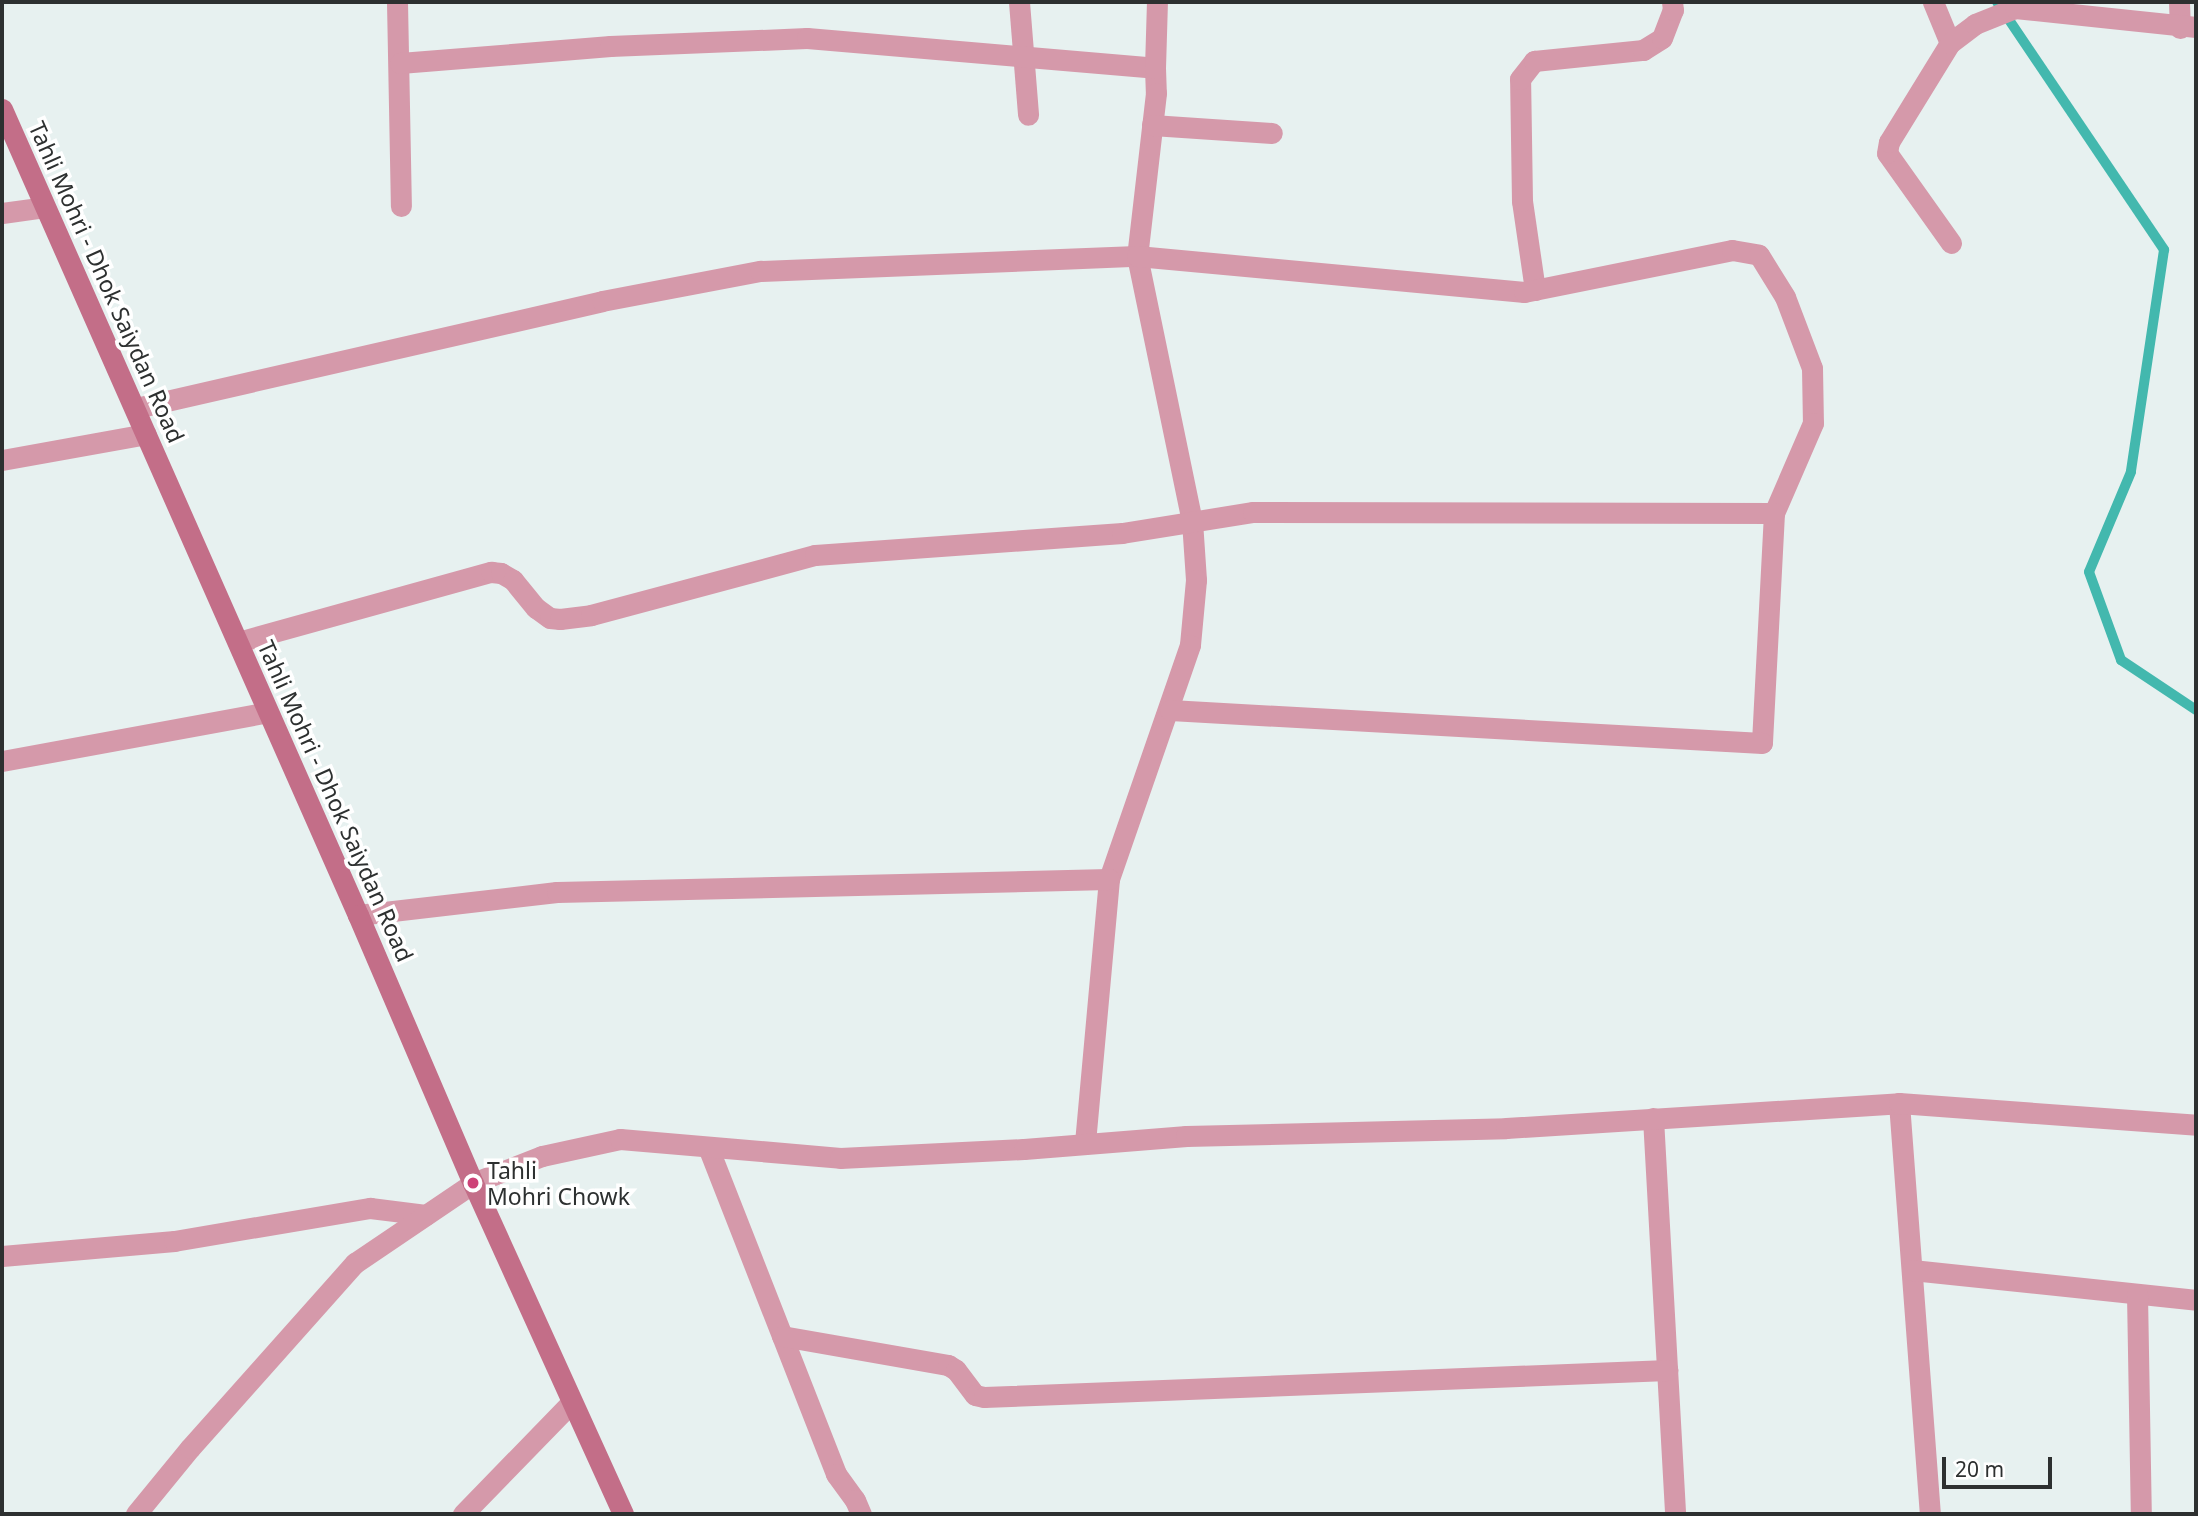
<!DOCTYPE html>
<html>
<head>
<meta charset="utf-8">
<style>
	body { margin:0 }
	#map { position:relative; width:2198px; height:1516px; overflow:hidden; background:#e7f1f0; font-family:"Noto Sans",sans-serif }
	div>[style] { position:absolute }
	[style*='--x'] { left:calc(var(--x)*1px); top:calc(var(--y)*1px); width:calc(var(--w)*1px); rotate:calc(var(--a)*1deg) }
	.stream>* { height:10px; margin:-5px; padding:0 5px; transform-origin:5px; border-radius:5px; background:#43b8ae }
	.street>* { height:21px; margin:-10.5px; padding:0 10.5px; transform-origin:10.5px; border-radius:10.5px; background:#d599aa }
	.secondary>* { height:21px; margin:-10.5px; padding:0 10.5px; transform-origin:10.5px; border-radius:10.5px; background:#c36e88 }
	.dots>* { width:19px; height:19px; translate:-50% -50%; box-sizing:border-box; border:4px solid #fff; border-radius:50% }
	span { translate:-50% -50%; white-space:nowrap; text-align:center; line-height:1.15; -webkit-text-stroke:7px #fff; paint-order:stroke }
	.street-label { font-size:23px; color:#2d3030 }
	.poi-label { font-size:23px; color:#2d3030 }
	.left { translate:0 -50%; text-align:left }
	.frame { position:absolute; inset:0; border:4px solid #2d3030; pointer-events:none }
	.scale { position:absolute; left:1942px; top:1457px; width:110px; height:32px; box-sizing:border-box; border:4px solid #2d3030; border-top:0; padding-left:9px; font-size:21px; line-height:24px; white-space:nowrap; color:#2d3030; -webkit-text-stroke:5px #fff; paint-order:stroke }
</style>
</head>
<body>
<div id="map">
	<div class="stream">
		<div style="--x:1997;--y:2;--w:299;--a:56"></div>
		<div style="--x:2164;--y:250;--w:224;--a:98.5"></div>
		<div style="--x:2131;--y:472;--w:108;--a:112.8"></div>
		<div style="--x:2089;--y:572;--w:94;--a:70"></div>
		<div style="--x:2121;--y:660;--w:90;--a:33.7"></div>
	</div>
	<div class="street">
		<div style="--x:397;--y:2;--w:204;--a:88.9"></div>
		<div style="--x:1019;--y:2;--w:113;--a:85.4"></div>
		<div style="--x:1933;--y:2;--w:44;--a:67.5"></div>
		<div style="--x:2179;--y:2;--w:26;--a:88"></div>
		<div style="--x:400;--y:63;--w:211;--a:-4.6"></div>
		<div style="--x:610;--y:46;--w:197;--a:-2.3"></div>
		<div style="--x:807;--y:38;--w:349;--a:4.9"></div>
		<div style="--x:1155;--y:68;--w:25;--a:88"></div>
		<div style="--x:1156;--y:93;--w:164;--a:96.6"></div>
		<div style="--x:1137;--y:256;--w:271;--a:78.3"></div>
		<div style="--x:1192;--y:521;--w:59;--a:86.1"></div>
		<div style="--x:1196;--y:580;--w:65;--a:95.3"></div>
		<div style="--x:1190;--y:645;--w:248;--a:109.1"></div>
		<div style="--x:1109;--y:879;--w:266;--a:95.2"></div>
		<div style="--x:1155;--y:68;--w:66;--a:-88.3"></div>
		<div style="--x:1152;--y:125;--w:120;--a:3.8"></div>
		<div style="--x:2;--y:213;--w:43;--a:-7.9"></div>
		<div style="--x:1951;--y:243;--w:110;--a:-125.4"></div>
		<div style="--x:1887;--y:153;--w:11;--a:-80"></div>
		<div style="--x:1889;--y:142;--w:116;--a:-58.4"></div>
		<div style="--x:1950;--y:43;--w:31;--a:-37"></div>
		<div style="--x:1975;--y:24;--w:43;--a:-21.8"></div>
		<div style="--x:2015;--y:8;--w:182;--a:6"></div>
		<div style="--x:1535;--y:290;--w:90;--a:-98.3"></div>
		<div style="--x:1522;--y:201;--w:122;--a:-90.9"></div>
		<div style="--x:1520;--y:79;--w:23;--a:-52"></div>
		<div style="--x:1534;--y:61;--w:110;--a:-5.8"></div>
		<div style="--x:1643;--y:50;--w:22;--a:-32"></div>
		<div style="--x:1662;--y:38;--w:30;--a:-69"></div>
		<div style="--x:1673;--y:10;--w:8;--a:-97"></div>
		<div style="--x:136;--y:408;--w:478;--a:-12.9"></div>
		<div style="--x:602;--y:301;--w:161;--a:-10.8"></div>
		<div style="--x:760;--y:271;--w:377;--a:-2.3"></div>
		<div style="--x:1137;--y:256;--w:389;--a:5.3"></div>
		<div style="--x:1524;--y:292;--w:212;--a:-11.4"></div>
		<div style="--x:1732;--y:250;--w:27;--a:10"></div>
		<div style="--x:1759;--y:255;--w:49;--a:58.2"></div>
		<div style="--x:1785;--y:297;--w:76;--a:69.2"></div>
		<div style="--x:1812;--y:368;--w:55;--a:89"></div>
		<div style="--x:1813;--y:423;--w:98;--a:113.4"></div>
		<div style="--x:1774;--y:513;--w:230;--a:93"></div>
		<div style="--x:1762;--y:743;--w:593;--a:-176.81"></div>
		<div style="--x:2;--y:460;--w:146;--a:-10.2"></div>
		<div style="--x:238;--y:642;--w:263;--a:-15.5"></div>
		<div style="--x:491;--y:572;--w:10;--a:6"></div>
		<div style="--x:501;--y:573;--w:14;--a:30"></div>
		<div style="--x:513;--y:580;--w:36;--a:51"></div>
		<div style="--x:536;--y:608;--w:17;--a:36"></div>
		<div style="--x:550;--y:618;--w:10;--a:6"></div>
		<div style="--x:560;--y:619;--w:31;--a:-7"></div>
		<div style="--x:591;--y:615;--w:232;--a:-15"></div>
		<div style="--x:815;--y:555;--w:308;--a:-4.1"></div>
		<div style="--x:1122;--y:533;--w:133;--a:-9.1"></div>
		<div style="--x:1253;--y:512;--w:521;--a:0.11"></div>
		<div style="--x:2;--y:761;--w:270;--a:-10.4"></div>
		<div style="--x:358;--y:915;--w:200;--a:-6.6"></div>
		<div style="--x:557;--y:892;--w:552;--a:-1.35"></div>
		<div style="--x:1899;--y:1103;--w:412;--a:85.7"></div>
		<div style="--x:1653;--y:1118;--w:397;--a:86.8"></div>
		<div style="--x:708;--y:1147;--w:351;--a:68.6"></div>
		<div style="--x:836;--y:1474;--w:32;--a:54"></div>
		<div style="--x:855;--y:1500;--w:15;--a:67"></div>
		<div style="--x:2;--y:1256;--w:173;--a:-5"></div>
		<div style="--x:174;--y:1241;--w:199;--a:-9.6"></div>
		<div style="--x:370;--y:1208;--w:56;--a:7.1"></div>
		<div style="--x:1912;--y:1270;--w:286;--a:6"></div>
		<div style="--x:2137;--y:1294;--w:220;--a:89"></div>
		<div style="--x:782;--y:1336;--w:169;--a:9.9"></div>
		<div style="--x:948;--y:1365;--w:9;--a:32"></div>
		<div style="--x:956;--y:1370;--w:31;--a:53"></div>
		<div style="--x:975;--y:1395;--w:9;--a:13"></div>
		<div style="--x:984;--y:1397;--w:684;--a:-2.26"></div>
		<div style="--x:136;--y:1514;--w:85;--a:-50.7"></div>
		<div style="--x:190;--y:1448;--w:248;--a:-48.3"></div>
		<div style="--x:355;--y:1263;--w:143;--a:-34.1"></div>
		<div style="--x:473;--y:1183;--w:74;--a:-21.4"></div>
		<div style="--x:542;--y:1156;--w:80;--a:-12.3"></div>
		<div style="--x:620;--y:1139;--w:221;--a:4.9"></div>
		<div style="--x:840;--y:1158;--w:184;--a:-2.8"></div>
		<div style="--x:1024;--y:1149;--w:163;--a:-4.6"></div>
		<div style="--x:1186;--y:1136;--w:320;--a:-1.4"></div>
		<div style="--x:1506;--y:1128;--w:394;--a:-3.6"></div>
		<div style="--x:1899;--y:1103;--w:298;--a:4.2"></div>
		<div style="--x:463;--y:1514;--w:156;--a:-45.8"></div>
	</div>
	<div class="secondary">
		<div style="--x:2;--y:109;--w:881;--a:66.17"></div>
		<div style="--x:358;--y:915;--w:292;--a:66.8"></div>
		<div style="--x:473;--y:1183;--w:363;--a:65.6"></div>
	</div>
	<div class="dots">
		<div style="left:473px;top:1183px;background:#cd4277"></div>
	</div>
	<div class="street-label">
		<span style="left:107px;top:282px;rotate:66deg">Tahli Mohri - Dhok Saiydan Road</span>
		<span style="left:336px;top:801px;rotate:66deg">Tahli Mohri - Dhok Saiydan Road</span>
	</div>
	<div class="poi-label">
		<span class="left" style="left:487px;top:1183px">Tahli<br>Mohri Chowk</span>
	</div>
	<div class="frame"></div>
	<div class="scale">20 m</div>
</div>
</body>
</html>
